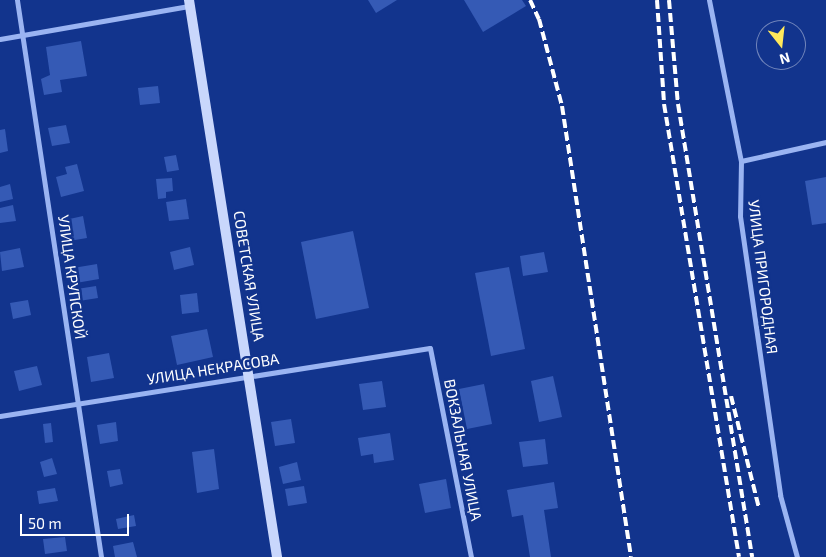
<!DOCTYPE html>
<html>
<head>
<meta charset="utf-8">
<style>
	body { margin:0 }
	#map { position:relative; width:826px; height:557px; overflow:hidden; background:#12348d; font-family:"Exo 2",sans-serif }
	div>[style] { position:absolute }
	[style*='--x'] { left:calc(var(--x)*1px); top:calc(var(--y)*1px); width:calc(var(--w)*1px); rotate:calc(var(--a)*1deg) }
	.building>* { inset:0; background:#355ab5 }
	.minor>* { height:5px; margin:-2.5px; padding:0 2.5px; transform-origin:2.5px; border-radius:2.5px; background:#9ab4f2 }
	.secondary>* { height:10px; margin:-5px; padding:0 5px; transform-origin:5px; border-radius:5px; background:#c9d7fc }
	.rail>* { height:4px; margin-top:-2px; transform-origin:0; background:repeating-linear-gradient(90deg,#fff 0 9px,transparent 0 13px) }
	span { translate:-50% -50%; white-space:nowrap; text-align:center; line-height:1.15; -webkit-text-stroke:5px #12348d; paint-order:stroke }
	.street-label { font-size:15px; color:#fff }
	.north { position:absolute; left:756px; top:20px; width:50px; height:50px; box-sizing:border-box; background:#12348d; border:1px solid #7185bb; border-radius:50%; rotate:164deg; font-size:14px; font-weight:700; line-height:20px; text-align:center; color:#fff }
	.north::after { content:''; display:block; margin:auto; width:18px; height:22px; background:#ffe95b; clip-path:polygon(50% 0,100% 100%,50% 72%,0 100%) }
	.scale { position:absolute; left:20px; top:514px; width:109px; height:22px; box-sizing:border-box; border:2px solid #fff; border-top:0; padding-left:6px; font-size:15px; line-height:18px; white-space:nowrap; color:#fff; -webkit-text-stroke:4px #12348d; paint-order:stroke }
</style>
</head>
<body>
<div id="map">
	<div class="building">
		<div style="clip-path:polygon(368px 0,397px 0,376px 13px)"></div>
		<div style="clip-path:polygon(464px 0,522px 0,526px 6px,483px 32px)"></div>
		<div style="clip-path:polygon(81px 41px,87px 76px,60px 80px,62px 92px,44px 95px,41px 79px,50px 75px,46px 47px)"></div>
		<div style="clip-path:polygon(158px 86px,160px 103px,140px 105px,138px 88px)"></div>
		<div style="clip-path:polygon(66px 125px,70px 143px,52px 146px,48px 128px)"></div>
		<div style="clip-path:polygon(5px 129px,8px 151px,0 153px,0 130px)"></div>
		<div style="clip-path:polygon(176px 155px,179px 170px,167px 172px,164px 157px)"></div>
		<div style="clip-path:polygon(77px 164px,84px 191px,61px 197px,56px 177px,67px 174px,65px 167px)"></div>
		<div style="clip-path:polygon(826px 177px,826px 223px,812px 225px,805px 181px)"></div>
		<div style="clip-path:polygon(172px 178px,173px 191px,166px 192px,166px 198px,158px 199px,156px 179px)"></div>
		<div style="clip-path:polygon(10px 184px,13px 199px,0 202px,0 187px)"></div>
		<div style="clip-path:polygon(186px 199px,189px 219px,169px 221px,166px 202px)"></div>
		<div style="clip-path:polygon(13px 205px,16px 221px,0 223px,0 208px)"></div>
		<div style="clip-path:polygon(83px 216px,87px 238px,69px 241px,65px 220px)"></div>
		<div style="clip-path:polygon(353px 231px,369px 308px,316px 319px,301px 242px)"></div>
		<div style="clip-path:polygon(190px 247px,194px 265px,174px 270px,170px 252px)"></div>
		<div style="clip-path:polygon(20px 248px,24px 267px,2px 271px,0 252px)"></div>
		<div style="clip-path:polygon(544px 252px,548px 272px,523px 276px,520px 256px)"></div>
		<div style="clip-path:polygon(97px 264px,99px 279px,76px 283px,73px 268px)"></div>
		<div style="clip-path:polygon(509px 267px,525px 349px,491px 356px,475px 273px)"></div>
		<div style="clip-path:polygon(96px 286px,98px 298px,79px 301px,77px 289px)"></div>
		<div style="clip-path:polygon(197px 293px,199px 312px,182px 314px,180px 295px)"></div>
		<div style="clip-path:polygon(28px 300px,31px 315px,13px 319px,10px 303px)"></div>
		<div style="clip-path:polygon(207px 329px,213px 357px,177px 365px,171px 336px)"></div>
		<div style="clip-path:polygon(109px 353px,114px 378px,91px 382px,87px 357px)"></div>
		<div style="clip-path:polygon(37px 366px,42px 385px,19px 391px,14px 371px)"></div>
		<div style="clip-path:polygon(553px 376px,562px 417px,539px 422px,531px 381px)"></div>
		<div style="clip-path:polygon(382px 381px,386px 407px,363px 410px,359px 384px)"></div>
		<div style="clip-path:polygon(484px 384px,492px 424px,467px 429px,459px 389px)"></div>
		<div style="clip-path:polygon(291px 419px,295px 443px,275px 446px,271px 422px)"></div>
		<div style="clip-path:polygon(116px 422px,118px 441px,100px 444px,97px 425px)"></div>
		<div style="clip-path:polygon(51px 423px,53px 442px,45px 443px,43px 424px)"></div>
		<div style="clip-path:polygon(390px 433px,394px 460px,374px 463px,373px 454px,361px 456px,358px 438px)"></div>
		<div style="clip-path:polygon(545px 439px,548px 464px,523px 467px,519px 442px)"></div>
		<div style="clip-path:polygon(214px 449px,219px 489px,197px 493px,192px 452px)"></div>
		<div style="clip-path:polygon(52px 458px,57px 474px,44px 477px,40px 462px)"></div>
		<div style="clip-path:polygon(297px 462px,301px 480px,283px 484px,279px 467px)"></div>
		<div style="clip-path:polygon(120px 469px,123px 484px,110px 487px,107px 471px)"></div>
		<div style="clip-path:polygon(446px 479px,451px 508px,425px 513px,419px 484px)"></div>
		<div style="clip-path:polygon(554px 482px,558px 508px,544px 510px,551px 557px,530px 557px,523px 515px,512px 517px,507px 490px)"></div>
		<div style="clip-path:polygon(304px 486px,307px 503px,288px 506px,285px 489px)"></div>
		<div style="clip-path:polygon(55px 488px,58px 501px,39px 504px,37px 491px)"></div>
		<div style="clip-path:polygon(134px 515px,136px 526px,118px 529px,116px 519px)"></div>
		<div style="clip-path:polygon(65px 537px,67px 551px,45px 554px,43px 539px)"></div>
		<div style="clip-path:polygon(133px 542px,137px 557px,115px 557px,113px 546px)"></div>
	</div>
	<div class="minor">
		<div style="--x:17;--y:0;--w:563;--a:81.42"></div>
		<div style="--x:709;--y:0;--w:164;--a:78.8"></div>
		<div style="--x:741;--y:161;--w:55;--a:91"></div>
		<div style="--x:740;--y:216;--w:282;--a:81.8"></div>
		<div style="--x:780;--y:495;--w:64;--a:74.7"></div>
		<div style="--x:0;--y:39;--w:193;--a:-9.9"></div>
		<div style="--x:741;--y:161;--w:87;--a:-12.6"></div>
		<div style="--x:0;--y:416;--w:435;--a:-9"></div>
		<div style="--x:430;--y:348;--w:213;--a:78.9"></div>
	</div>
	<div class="secondary">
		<div style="--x:189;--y:0;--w:564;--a:81.02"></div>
	</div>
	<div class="rail">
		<div style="--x:530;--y:0;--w:21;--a:65"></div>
		<div style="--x:539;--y:19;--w:90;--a:75.2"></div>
		<div style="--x:562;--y:106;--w:456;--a:81.3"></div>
		<div style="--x:657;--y:0;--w:104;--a:86.1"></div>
		<div style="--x:664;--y:104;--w:459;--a:80.6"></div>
		<div style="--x:669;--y:0;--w:104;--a:85.1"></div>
		<div style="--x:678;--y:104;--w:459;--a:80.7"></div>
		<div style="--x:731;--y:396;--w:115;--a:76"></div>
	</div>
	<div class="street-label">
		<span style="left:249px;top:276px;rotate:81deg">СОВЕТСКАЯ УЛИЦА</span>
		<span style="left:72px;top:277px;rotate:82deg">УЛИЦА КРУПСКОЙ</span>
		<span style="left:763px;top:277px;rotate:83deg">УЛИЦА ПРИГОРОДНАЯ</span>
		<span style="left:213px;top:369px;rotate:-9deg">УЛИЦА НЕКРАСОВА</span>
		<span style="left:463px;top:450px;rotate:79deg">ВОКЗАЛЬНАЯ УЛИЦА</span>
	</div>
	<div class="north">N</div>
	<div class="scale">50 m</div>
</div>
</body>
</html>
